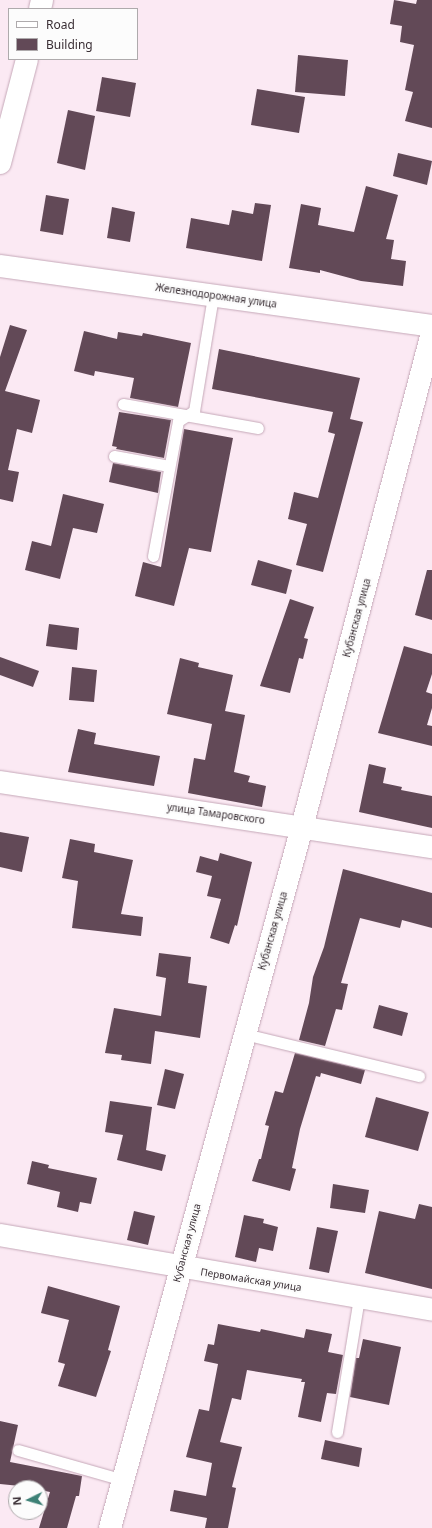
<!DOCTYPE html>
<html>
<head>
<meta charset="utf-8">
<style>
	body { margin:0 }
	#map { position:relative; width:432px; height:1528px; overflow:hidden; background:#fbe9f3; font-family:"Noto Sans",sans-serif }
	div>[style] { position:absolute }
	[style*='--x'] { left:calc(var(--x)*1px); top:calc(var(--y)*1px); width:calc(var(--w)*1px); rotate:calc(var(--a)*1deg) }
	.building>* { inset:0; background:#624957 }
	.roads { filter:drop-shadow(0 0 1px #c5a8b8) drop-shadow(0 0 1px #c5a8b8) }
	.service>* { height:11px; margin:-5.5px; padding:0 5.5px; transform-origin:5.5px; border-radius:5.5px; background:#fff }
	.minor>* { height:22px; margin:-11px; padding:0 11px; transform-origin:11px; border-radius:11px; background:#fff }
	span { translate:-50% -50%; white-space:nowrap; text-align:center; line-height:1.15; -webkit-text-stroke:4px #fcfcfc; paint-order:stroke }
	.street-label { font-size:10px; color:#392e34 }
	.legend { position:absolute; left:8px; top:8px; width:130px; height:52px; box-sizing:border-box; background:#fcfcfc; border:1px solid #aeaaac; margin:0; padding:5px 7px; list-style:none; font-size:12px; color:#392e34 }
	.legend li { display:flex; align-items:center; gap:8px; height:20px }
	.legend b { width:20px; border:1px solid #aeaaac }
	.north { position:absolute; left:8px; top:1480px; width:40px; height:40px; box-sizing:border-box; background:#fcfcfc; border:1px solid #aeaaac; border-radius:50%; rotate:265deg; font-size:11px; font-weight:700; line-height:16px; text-align:center; color:#392e34 }
	.north::after { content:''; display:block; margin:auto; width:14px; height:18px; background:#3d8176; clip-path:polygon(50% 0,100% 100%,50% 72%,0 100%) }
</style>
</head>
<body>
<div id="map">
	<div class="building">
		<div style="clip-path:polygon(394px 0,416px 4px,417px 0,432px 0,432px 128px,405px 121px,413px 92px,405px 90px,414px 45px,400px 42px,402px 26px,390px 24px)"></div>
		<div style="clip-path:polygon(298px 55px,348px 60px,345px 96px,295px 92px)"></div>
		<div style="clip-path:polygon(102px 77px,136px 83px,130px 117px,96px 111px)"></div>
		<div style="clip-path:polygon(257px 89px,305px 97px,299px 133px,251px 125px)"></div>
		<div style="clip-path:polygon(68px 110px,95px 116px,85px 170px,57px 163px)"></div>
		<div style="clip-path:polygon(398px 153px,432px 161px,427px 185px,393px 176px)"></div>
		<div style="clip-path:polygon(366px 186px,398px 195px,386px 239px,394px 240px,391px 259px,406px 261px,403px 286px,361px 281px,320px 270px,320px 273px,289px 268px,301px 204px,321px 208px,318px 225px,354px 232px)"></div>
		<div style="clip-path:polygon(46px 195px,69px 199px,63px 235px,40px 231px)"></div>
		<div style="clip-path:polygon(255px 203px,271px 205px,262px 261px,186px 248px,191px 218px,229px 225px,232px 210px,253px 214px)"></div>
		<div style="clip-path:polygon(112px 207px,135px 212px,130px 242px,107px 238px)"></div>
		<div style="clip-path:polygon(10px 325px,27px 330px,5px 391px,40px 400px,32px 433px,17px 429px,8px 470px,19px 472px,13px 502px,0 499px,0 357px)"></div>
		<div style="clip-path:polygon(84px 331px,117px 339px,118px 332px,142px 336px,143px 333px,191px 343px,178px 407px,130px 398px,134px 378px,95px 371px,94px 376px,74px 371px)"></div>
		<div style="clip-path:polygon(219px 349px,360px 378px,350px 419px,363px 422px,323px 572px,296px 565px,307px 524px,288px 519px,294px 492px,318px 498px,335px 434px,328px 432px,333px 412px,212px 389px)"></div>
		<div style="clip-path:polygon(119px 412px,171px 420px,164px 458px,116px 449px,117px 447px,112px 446px)"></div>
		<div style="clip-path:polygon(184px 429px,233px 438px,211px 552px,189px 548px,174px 606px,135px 596px,143px 562px,161px 567px)"></div>
		<div style="clip-path:polygon(113px 463px,161px 472px,158px 493px,109px 482px)"></div>
		<div style="clip-path:polygon(63px 494px,104px 504px,97px 533px,73px 528px,60px 579px,25px 570px,32px 541px,51px 546px)"></div>
		<div style="clip-path:polygon(258px 560px,292px 570px,286px 594px,251px 585px)"></div>
		<div style="clip-path:polygon(427px 570px,432px 570px,432px 620px,415px 615px)"></div>
		<div style="clip-path:polygon(290px 599px,314px 607px,304px 638px,308px 639px,303px 659px,299px 658px,290px 693px,260px 686px)"></div>
		<div style="clip-path:polygon(49px 624px,79px 628px,77px 650px,46px 646px)"></div>
		<div style="clip-path:polygon(404px 646px,432px 654px,432px 674px,426px 692px,432px 694px,432px 708px,427px 725px,432px 726px,432px 746px,378px 733px)"></div>
		<div style="clip-path:polygon(0 657px,39px 671px,33px 687px,0 675px)"></div>
		<div style="clip-path:polygon(180px 658px,199px 663px,198px 667px,233px 675px,225px 711px,245px 715px,234px 772px,250px 776px,248px 782px,266px 786px,262px 807px,188px 793px,194px 758px,205px 760px,212px 724px,167px 714px)"></div>
		<div style="clip-path:polygon(72px 667px,97px 670px,94px 702px,69px 700px)"></div>
		<div style="clip-path:polygon(78px 729px,96px 733px,94px 744px,160px 756px,154px 786px,68px 772px)"></div>
		<div style="clip-path:polygon(369px 764px,386px 768px,383px 783px,402px 787px,401px 790px,432px 796px,432px 828px,359px 812px)"></div>
		<div style="clip-path:polygon(0 832px,29px 837px,22px 872px,0 867px)"></div>
		<div style="clip-path:polygon(70px 839px,95px 844px,94px 852px,133px 860px,121px 914px,143px 917px,141px 936px,72px 928px,78px 881px,62px 878px)"></div>
		<div style="clip-path:polygon(220px 853px,252px 862px,237px 926px,235px 925px,229px 944px,210px 938px,221px 899px,207px 896px,212px 876px,196px 872px,200px 856px,218px 861px)"></div>
		<div style="clip-path:polygon(343px 869px,432px 893px,432px 928px,402px 920px,400px 928px,360px 918px,341px 983px,348px 984px,342px 1010px,336px 1009px,325px 1046px,299px 1040px,309px 1003px,313px 977px,324px 947px)"></div>
		<div style="clip-path:polygon(159px 953px,191px 957px,188px 983px,207px 986px,200px 1038px,155px 1031px,151px 1064px,121px 1060px,122px 1055px,105px 1053px,114px 1008px,161px 1016px,166px 978px,156px 976px)"></div>
		<div style="clip-path:polygon(379px 1005px,408px 1013px,402px 1036px,373px 1028px)"></div>
		<div style="clip-path:polygon(295px 1053px,365px 1070px,361px 1084px,321px 1073px,320px 1077px,316px 1076px,300px 1129px,292px 1168px,296px 1169px,290px 1191px,252px 1181px,259px 1159px,261px 1159px,269px 1126px,265px 1125px,275px 1091px,283px 1093px)"></div>
		<div style="clip-path:polygon(165px 1069px,184px 1074px,175px 1109px,157px 1105px)"></div>
		<div style="clip-path:polygon(376px 1097px,429px 1112px,418px 1151px,365px 1137px)"></div>
		<div style="clip-path:polygon(110px 1101px,152px 1107px,146px 1150px,166px 1155px,162px 1171px,117px 1160px,123px 1135px,105px 1132px)"></div>
		<div style="clip-path:polygon(32px 1161px,49px 1165px,48px 1168px,97px 1178px,91px 1204px,80px 1202px,78px 1212px,57px 1207px,60px 1192px,27px 1184px)"></div>
		<div style="clip-path:polygon(333px 1184px,369px 1190px,365px 1213px,330px 1208px)"></div>
		<div style="clip-path:polygon(419px 1204px,432px 1207px,432px 1289px,365px 1273px,379px 1211px,415px 1219px)"></div>
		<div style="clip-path:polygon(134px 1211px,155px 1216px,148px 1245px,127px 1240px)"></div>
		<div style="clip-path:polygon(244px 1215px,264px 1219px,263px 1223px,278px 1227px,273px 1251px,259px 1248px,256px 1262px,235px 1257px)"></div>
		<div style="clip-path:polygon(317px 1227px,338px 1231px,329px 1273px,309px 1269px)"></div>
		<div style="clip-path:polygon(48px 1286px,120px 1306px,108px 1350px,111px 1351px,96px 1397px,58px 1386px,65px 1364px,58px 1362px,69px 1320px,41px 1313px)"></div>
		<div style="clip-path:polygon(218px 1324px,260px 1332px,261px 1329px,304px 1338px,306px 1329px,332px 1334px,328px 1352px,343px 1355px,336px 1394px,327px 1393px,321px 1422px,298px 1417px,305px 1382px,301px 1382px,302px 1379px,247px 1370px,241px 1400px,232px 1398px,220px 1442px,242px 1447px,232px 1487px,236px 1488px,228px 1528px,205px 1528px,207px 1518px,170px 1511px,174px 1490px,206px 1496px,212px 1463px,186px 1457px,199px 1409px,209px 1411px,218px 1364px,204px 1361px,208px 1344px,214px 1345px)"></div>
		<div style="clip-path:polygon(363px 1339px,401px 1347px,389px 1405px,350px 1397px,356px 1358px,359px 1358px)"></div>
		<div style="clip-path:polygon(0 1421px,18px 1425px,10px 1462px,82px 1476px,79px 1496px,76px 1496px,67px 1528px,39px 1528px,50px 1492px,40px 1490px,40px 1488px,0 1484px)"></div>
		<div style="clip-path:polygon(325px 1440px,362px 1448px,359px 1467px,321px 1459px)"></div>
	</div>
	<div class="roads">
		<div class="service">
			<div style="--x:123;--y:404;--w:137;--a:10.1"></div>
			<div style="--x:114;--y:456;--w:56;--a:10.3"></div>
			<div style="--x:153;--y:556;--w:137;--a:-79.5"></div>
			<div style="--x:178;--y:421;--w:19;--a:-32"></div>
			<div style="--x:194;--y:411;--w:117;--a:-80.6"></div>
			<div style="--x:244;--y:1034;--w:180;--a:13.5"></div>
			<div style="--x:337;--y:1432;--w:136;--a:-80.7"></div>
			<div style="--x:18;--y:1450;--w:109;--a:15.9"></div>
		</div>
		<div class="minor">
			<div style="--x:40;--y:9;--w:9;--a:-77"></div>
			<div style="--x:0;--y:163;--w:107;--a:-75.4"></div>
			<div style="--x:0;--y:266;--w:436;--a:7.9"></div>
			<div style="--x:0;--y:782;--w:437;--a:8.6"></div>
			<div style="--x:0;--y:1235;--w:438;--a:9.8"></div>
			<div style="--x:110;--y:1528;--w:727;--a:-74.68"></div>
			<div style="--x:302;--y:827;--w:511;--a:-75.26"></div>
		</div>
	</div>
	<div class="street-label">
		<span style="left:216px;top:296px;rotate:8deg">Железнодорожная улица</span>
		<span style="left:357px;top:618px;rotate:-75deg">Кубанская улица</span>
		<span style="left:216px;top:814px;rotate:8deg">улица Тамаровского</span>
		<span style="left:273px;top:931px;rotate:-74deg">Кубанская улица</span>
		<span style="left:187px;top:1243px;rotate:-75deg">Кубанская улица</span>
		<span style="left:251px;top:1280px;rotate:9deg">Первомайская улица</span>
	</div>
	<ul class="legend">
	<li><b style="height:5px;background:#fff"></b>Road</li>
	<li><b style="height:11px;background:#624957"></b>Building</li>
	</ul>
	<div class="north">N</div>
</div>
</body>
</html>
